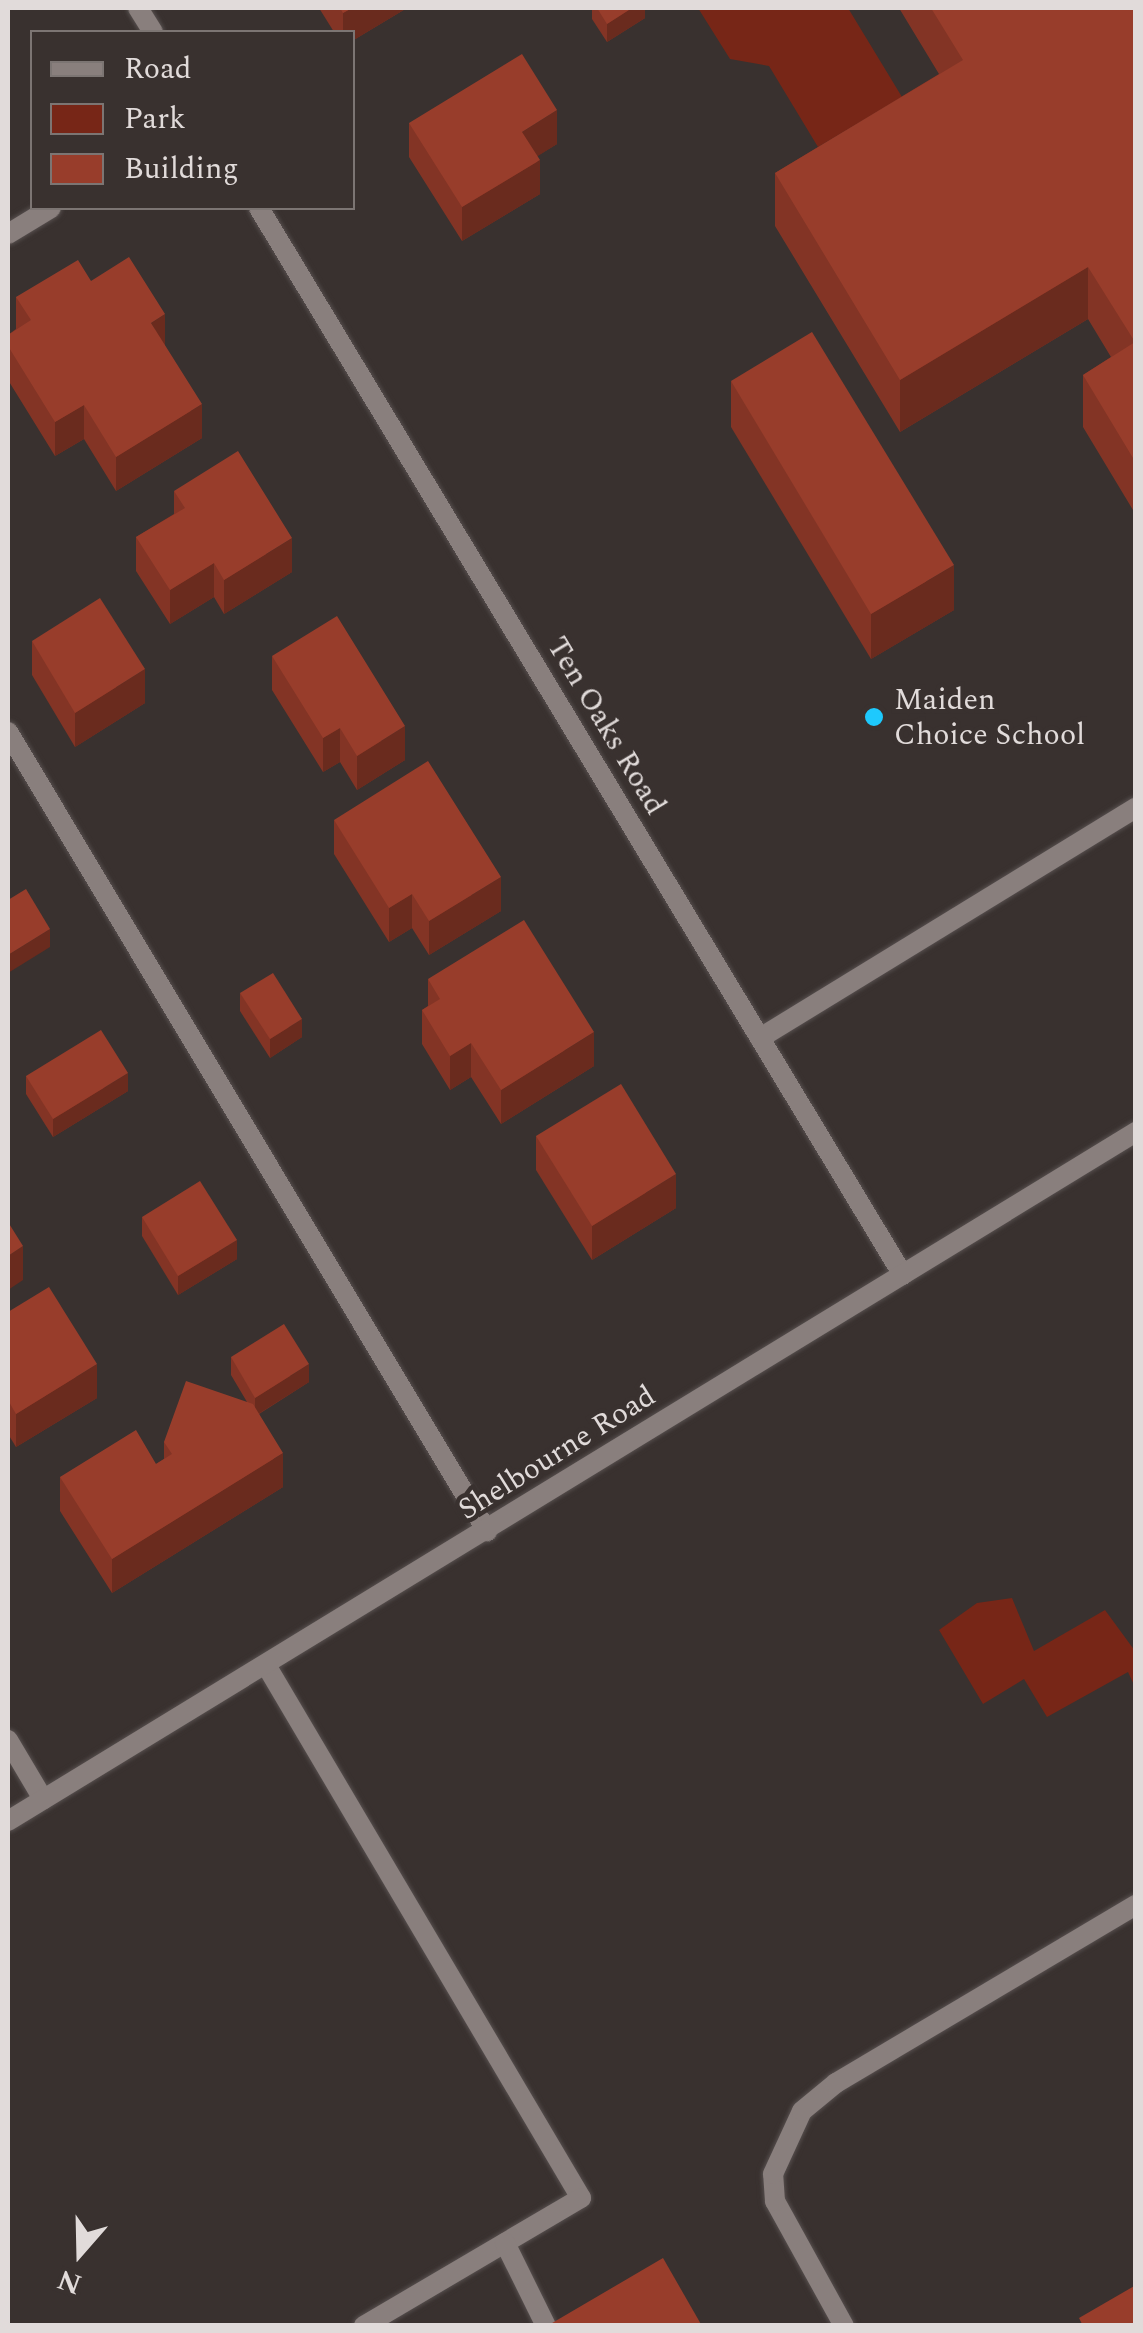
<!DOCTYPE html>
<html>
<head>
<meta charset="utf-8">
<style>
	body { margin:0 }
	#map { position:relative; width:1143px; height:2333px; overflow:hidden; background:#39312f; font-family:Spectral,serif }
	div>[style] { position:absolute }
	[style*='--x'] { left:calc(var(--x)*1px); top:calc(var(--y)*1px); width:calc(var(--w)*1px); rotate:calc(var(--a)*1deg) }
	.green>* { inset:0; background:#772617 }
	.roads { filter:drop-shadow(0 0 2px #564f4e) drop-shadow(0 0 2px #564f4e) }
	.service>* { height:20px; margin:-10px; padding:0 10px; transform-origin:10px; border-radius:10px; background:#897f7d }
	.minor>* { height:20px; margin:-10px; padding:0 10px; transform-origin:10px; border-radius:10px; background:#897f7d }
	.wall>* { inset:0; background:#833425 }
	.shaded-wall>* { inset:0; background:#6a2b1e }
	.building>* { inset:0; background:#983d2b }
	.dots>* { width:28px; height:28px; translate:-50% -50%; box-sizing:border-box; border:5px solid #39312f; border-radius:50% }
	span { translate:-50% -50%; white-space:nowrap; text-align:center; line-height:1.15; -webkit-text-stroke:9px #39312f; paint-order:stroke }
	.poi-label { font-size:30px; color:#e1dbda }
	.left { translate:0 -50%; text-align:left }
	.street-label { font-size:30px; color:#e1dbda }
	.frame { position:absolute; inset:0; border:10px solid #e1dbda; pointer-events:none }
	.legend { position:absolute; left:30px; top:30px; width:325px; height:180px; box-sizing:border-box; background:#39312f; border:2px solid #7c7573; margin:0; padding:12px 18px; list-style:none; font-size:30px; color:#e1dbda }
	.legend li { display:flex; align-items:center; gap:20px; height:50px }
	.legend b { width:50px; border:2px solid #7c7573 }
	.north { position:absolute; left:30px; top:2203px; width:100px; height:100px; -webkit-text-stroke:8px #39312f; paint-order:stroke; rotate:200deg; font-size:28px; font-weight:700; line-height:40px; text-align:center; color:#e1dbda }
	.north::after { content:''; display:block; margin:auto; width:35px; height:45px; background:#e1dbda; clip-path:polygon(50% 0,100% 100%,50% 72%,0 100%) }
</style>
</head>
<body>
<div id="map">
	<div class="green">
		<div style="clip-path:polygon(698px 8px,848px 8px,902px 97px,818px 147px,769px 66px,730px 59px)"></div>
		<div style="clip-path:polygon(1012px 1598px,1034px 1651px,1105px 1610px,1135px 1651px,1135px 1687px,1128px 1672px,1047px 1717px,1024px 1679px,983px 1704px,939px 1630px,977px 1603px)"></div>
	</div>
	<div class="roads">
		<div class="service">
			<div style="--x:8;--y:732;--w:932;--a:59.06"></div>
			<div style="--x:760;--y:1038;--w:441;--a:-31.5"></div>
			<div style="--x:266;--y:1665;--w:619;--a:59.42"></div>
			<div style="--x:581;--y:2198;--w:252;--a:149.5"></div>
			<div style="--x:505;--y:2243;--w:93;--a:63.7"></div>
			<div style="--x:844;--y:2326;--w:143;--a:-118.9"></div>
			<div style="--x:775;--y:2201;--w:27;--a:-94"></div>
			<div style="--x:773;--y:2174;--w:69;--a:-65.3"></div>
			<div style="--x:802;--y:2111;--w:44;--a:-39.5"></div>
			<div style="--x:836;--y:2083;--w:349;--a:-30.7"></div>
		</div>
		<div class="minor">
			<div style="--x:138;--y:8;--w:28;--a:58"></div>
			<div style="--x:259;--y:208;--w:1246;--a:58.89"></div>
			<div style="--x:8;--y:234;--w:50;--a:-31.2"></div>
			<div style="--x:8;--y:1740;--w:69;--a:59.3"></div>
			<div style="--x:8;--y:1821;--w:1322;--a:-31.42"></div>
		</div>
	</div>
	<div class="wall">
		<div style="clip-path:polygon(319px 8px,407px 8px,352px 41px,352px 32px,334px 32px)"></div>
		<div style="clip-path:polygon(592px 8px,645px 8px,645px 18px,607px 42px,592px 19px)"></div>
		<div style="clip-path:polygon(899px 8px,1136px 8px,1136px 515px,1083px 427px,1083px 375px,1111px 357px,1088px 319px,900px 432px,775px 226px,775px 173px,939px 74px)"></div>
		<div style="clip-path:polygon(409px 123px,557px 144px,537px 156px,540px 194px,462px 241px,409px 157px)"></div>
		<div style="clip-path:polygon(91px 281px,165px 346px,202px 438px,116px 491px,84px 439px,55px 456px,8px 380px,8px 335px,16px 329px,16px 297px)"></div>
		<div style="clip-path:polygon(731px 381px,954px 610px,871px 659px,731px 427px)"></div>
		<div style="clip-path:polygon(174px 491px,292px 572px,224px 614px,214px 597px,170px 624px,136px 571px,136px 537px,174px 514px)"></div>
		<div style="clip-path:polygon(32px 641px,145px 703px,75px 747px,32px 675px)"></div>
		<div style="clip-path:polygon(272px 656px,405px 760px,357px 790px,340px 762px,323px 772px,272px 690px)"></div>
		<div style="clip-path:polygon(334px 820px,501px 911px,429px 955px,412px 928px,389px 942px,334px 854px)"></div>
		<div style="clip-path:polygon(428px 979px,594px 1066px,501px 1124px,471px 1077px,450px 1090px,422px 1044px,422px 1010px,428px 1006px)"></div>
		<div style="clip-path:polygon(240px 993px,302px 1037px,270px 1058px,240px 1011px)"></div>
		<div style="clip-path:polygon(26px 1076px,128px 1091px,53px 1137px,26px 1094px)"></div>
		<div style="clip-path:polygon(536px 1136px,676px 1208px,592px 1260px,536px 1170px)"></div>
		<div style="clip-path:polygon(142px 1217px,237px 1259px,178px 1295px,142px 1236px)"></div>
		<div style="clip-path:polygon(8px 1312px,97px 1398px,16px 1447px,8px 1434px)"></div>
		<div style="clip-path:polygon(231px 1357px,309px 1382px,259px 1414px,283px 1487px,112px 1593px,60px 1511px,60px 1477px,156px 1464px,164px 1459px,164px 1442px,247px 1402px,231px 1375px)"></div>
	</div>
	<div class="shaded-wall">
		<div style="clip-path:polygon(352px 8px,407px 8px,352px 41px,352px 32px,343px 32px,343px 13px)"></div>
		<div style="clip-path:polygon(632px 8px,645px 8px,645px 18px,607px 42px,607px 24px)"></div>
		<div style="clip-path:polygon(557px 110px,557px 144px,522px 166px,522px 132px)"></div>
		<div style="clip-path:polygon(540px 160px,540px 194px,462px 241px,462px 207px)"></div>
		<div style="clip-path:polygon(1088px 267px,1088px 319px,900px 432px,900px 380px)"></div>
		<div style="clip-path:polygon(165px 314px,165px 348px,151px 323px)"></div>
		<div style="clip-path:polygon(202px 404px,202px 438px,116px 491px,116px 457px)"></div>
		<div style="clip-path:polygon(84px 405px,84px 439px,55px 456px,55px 422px)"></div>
		<div style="clip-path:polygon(292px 538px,292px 572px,224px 614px,224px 580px)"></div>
		<div style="clip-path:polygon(214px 563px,214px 597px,170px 624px,170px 590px)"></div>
		<div style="clip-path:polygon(954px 565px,954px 610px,871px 659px,871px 614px)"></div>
		<div style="clip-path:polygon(145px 669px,145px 703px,75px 747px,75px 713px)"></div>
		<div style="clip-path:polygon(405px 726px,405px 760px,357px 790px,357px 756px)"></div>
		<div style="clip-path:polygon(340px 728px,340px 762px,323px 772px,323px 738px)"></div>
		<div style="clip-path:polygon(501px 877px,501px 911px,429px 955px,429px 921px)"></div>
		<div style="clip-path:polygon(412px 894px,412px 928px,389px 942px,389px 908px)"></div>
		<div style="clip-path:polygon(50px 929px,50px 947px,8px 973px,8px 955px)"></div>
		<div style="clip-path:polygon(302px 1019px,302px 1037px,270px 1058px,270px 1039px)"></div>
		<div style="clip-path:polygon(594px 1032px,594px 1066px,501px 1124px,501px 1090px)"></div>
		<div style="clip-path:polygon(471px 1043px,471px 1077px,450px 1090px,450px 1056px)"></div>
		<div style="clip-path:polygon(128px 1073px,128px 1091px,53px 1137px,53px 1119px)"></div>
		<div style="clip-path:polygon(676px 1174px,676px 1208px,592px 1260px,592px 1226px)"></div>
		<div style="clip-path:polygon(237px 1240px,237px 1259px,178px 1295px,178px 1276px)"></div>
		<div style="clip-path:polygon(23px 1246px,23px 1280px,8px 1290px,8px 1256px)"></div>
		<div style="clip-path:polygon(97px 1364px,97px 1398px,16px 1447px,16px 1414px)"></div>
		<div style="clip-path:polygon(309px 1364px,309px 1382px,255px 1416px,255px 1398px)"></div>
		<div style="clip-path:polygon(283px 1453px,283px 1487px,112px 1593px,112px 1559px)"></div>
	</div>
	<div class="building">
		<div style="clip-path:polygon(340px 8px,352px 8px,343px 13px)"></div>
		<div style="clip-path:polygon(597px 8px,632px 8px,607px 24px)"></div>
		<div style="clip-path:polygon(931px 8px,1136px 8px,1136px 463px,1083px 375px,1135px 342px,1088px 267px,900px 380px,775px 173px,963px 60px)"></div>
		<div style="clip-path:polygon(522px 54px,557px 110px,522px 132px,540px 160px,462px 207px,409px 123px)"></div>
		<div style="clip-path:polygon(129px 257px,165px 314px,151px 323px,202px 404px,116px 457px,84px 405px,55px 422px,8px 346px,8px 335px,31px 320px,16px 297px,78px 260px,91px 281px)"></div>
		<div style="clip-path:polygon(812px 332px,954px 565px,871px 614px,731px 381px)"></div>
		<div style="clip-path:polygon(238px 451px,292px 538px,224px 580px,214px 563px,170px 590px,136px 537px,185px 508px,174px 491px)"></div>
		<div style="clip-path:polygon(100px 598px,145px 669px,75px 713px,32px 641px)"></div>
		<div style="clip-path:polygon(337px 616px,405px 726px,357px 756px,340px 728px,323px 738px,272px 656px)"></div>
		<div style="clip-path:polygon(428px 761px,501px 877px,429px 921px,412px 894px,389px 908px,334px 820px)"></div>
		<div style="clip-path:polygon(26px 889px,50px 929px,8px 955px,8px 900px)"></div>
		<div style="clip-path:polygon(524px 920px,594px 1032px,501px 1090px,471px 1043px,450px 1056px,422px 1010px,440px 999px,428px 979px)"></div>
		<div style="clip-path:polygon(273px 973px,302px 1019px,270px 1039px,240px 993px)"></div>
		<div style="clip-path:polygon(101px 1030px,128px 1073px,53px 1119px,26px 1076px)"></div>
		<div style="clip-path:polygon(621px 1084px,676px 1174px,592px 1226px,536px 1136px)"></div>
		<div style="clip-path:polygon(200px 1181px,237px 1240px,178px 1276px,142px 1217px)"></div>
		<div style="clip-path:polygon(8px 1222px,23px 1246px,8px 1256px)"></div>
		<div style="clip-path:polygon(49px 1287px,97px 1364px,16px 1414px,8px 1400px,8px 1312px)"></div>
		<div style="clip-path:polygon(284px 1324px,309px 1364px,255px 1398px,231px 1357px)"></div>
		<div style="clip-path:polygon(186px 1381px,253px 1404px,283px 1453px,112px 1559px,60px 1477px,136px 1430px,156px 1464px,172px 1454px,164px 1442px)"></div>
		<div style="clip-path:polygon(663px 2258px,702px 2326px,547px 2326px)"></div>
		<div style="clip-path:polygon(1136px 2285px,1136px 2326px,1083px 2326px,1079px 2318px)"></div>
	</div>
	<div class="dots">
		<div style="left:874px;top:717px;background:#1ec9fd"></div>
	</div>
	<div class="poi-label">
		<span class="left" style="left:894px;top:717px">Maiden<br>Choice School</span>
	</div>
	<div class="street-label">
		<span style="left:606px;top:726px;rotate:59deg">Ten Oaks Road</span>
		<span style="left:557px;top:1453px;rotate:-32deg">Shelbourne Road</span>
	</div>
	<div class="frame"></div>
	<ul class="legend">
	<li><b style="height:12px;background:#897f7d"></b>Road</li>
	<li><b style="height:28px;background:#772617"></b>Park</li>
	<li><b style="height:28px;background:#983d2b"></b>Building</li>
	</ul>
	<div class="north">N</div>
</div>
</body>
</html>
